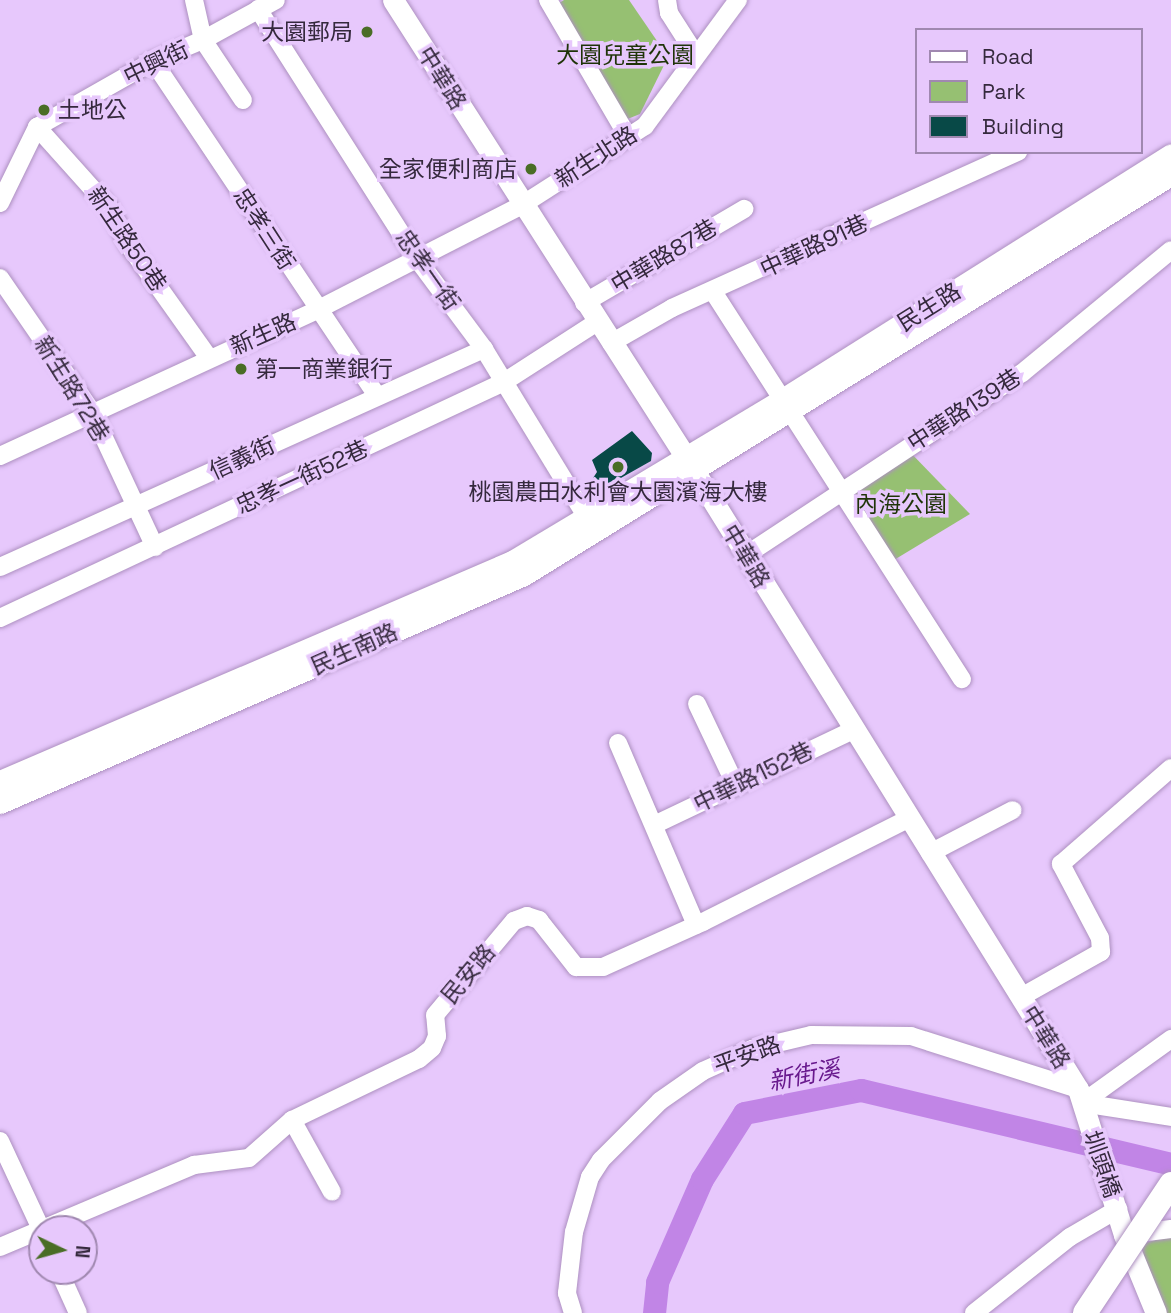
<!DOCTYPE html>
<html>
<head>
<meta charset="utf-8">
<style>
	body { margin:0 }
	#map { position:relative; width:1171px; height:1313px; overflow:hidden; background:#e7c8fc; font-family:"Space Grotesk","Noto Sans TC",sans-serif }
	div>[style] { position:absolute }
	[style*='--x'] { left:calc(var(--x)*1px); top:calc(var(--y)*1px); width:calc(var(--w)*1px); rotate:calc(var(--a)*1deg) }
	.green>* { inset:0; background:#96c072 }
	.river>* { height:23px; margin:-11.5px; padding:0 11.5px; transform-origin:11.5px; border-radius:11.5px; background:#c185e6 }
	.building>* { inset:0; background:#084947 }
	.roads { filter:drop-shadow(0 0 2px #ad90c0) drop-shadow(0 0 2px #ad90c0) }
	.minor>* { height:18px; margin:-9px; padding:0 9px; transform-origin:9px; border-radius:9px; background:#fff }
	.major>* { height:21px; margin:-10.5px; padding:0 10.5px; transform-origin:10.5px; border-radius:10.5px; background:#fff }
	.bridges { filter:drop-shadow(0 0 2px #ad90c0) drop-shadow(0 0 2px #ad90c0) }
	.highway-bridge>* { height:24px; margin:-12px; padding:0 12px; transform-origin:12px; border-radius:12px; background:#fff }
	.dots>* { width:19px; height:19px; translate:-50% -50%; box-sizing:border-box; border:4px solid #e7c8fc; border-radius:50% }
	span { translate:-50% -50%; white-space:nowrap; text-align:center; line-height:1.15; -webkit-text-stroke:7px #e7c8fc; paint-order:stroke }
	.poi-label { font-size:23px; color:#35293d }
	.right { translate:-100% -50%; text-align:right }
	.left { translate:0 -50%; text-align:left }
	.park-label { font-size:23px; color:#1f3408 }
	.street-label { font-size:23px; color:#35293d }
	.water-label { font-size:24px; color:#68198d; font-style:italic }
	.legend { position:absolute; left:915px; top:28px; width:228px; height:126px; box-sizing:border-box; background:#e7c8fc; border:2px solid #a088b0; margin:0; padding:9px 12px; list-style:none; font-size:21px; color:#35293d }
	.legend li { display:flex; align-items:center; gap:14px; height:35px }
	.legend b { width:35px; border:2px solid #a088b0 }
	.north { position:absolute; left:28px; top:1215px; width:70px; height:70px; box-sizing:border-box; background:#e7c8fc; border:2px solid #a088b0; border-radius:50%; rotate:95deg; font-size:19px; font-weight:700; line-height:28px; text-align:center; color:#35293d }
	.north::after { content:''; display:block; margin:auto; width:24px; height:32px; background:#4a6d26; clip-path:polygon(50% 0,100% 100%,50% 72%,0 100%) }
</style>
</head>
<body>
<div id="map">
	<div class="green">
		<div style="clip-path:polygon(564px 0,629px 0,668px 57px,640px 114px,625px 120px,553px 7px)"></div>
		<div style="clip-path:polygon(906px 448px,970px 514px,889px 563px,843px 489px)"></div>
		<div style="clip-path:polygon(1171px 1236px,1171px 1313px,1163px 1313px,1140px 1244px)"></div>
	</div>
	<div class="river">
		<div style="--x:654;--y:1313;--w:31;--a:-84"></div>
		<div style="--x:657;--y:1282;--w:112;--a:-66.4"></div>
		<div style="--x:702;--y:1179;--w:78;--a:-57.5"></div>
		<div style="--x:744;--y:1113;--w:119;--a:-11.1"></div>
		<div style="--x:861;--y:1090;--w:319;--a:13.4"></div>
	</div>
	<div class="building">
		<div style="clip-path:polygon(632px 431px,652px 453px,651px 461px,596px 492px,591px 481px,597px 472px,592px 460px)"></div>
	</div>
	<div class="roads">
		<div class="minor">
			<div style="--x:194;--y:0;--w:41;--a:77.3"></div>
			<div style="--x:203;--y:40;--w:72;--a:56.3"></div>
			<div style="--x:548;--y:0;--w:159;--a:59.7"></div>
			<div style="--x:667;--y:0;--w:13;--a:81"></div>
			<div style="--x:669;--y:13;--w:50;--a:57.3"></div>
			<div style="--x:258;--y:9;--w:298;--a:57.5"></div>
			<div style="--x:418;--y:260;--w:111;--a:53.4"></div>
			<div style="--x:484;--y:349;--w:207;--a:58.6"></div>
			<div style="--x:153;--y:61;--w:403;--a:56.2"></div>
			<div style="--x:37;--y:127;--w:106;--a:48.1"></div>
			<div style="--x:108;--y:206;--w:43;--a:62.2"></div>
			<div style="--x:128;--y:244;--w:140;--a:54.6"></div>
			<div style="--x:0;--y:203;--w:85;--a:-64"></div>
			<div style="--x:37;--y:127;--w:133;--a:-29.6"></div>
			<div style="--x:153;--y:61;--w:54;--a:-22.8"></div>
			<div style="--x:203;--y:40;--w:83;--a:-28.7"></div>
			<div style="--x:0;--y:278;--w:163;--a:55.5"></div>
			<div style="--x:92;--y:412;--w:149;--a:65"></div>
			<div style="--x:714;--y:293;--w:459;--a:57.3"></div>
			<div style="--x:584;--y:303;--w:186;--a:-30.4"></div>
			<div style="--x:611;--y:343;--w:70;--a:-29.8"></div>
			<div style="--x:672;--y:308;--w:380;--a:-24.3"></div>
			<div style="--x:0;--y:456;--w:349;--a:-24.7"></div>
			<div style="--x:317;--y:310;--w:230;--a:-27.1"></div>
			<div style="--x:522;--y:205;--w:146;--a:-32.7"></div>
			<div style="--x:645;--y:126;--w:157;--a:-53.6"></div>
			<div style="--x:746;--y:555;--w:331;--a:-33.4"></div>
			<div style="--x:1022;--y:373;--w:193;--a:-39.5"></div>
			<div style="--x:0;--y:567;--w:531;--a:-24.25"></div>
			<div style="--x:0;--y:618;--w:557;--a:-25.09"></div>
			<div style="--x:504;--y:382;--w:111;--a:-32.8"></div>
			<div style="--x:697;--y:704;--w:91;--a:64.6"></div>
			<div style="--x:618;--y:743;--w:198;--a:66.8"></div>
			<div style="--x:654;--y:825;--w:221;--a:-25.5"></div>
			<div style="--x:930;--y:853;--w:93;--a:-27.4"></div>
			<div style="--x:1021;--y:997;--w:92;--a:-29.4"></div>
			<div style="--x:1101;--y:952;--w:14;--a:-94"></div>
			<div style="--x:1100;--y:938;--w:84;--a:-117.8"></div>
			<div style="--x:1061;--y:864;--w:146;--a:-41.1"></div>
			<div style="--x:1082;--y:1103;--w:110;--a:-35.7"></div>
			<div style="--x:1082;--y:1103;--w:90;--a:8.9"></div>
			<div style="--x:292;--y:1120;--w:82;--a:60.9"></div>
			<div style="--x:0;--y:1141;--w:99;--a:65"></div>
			<div style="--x:1131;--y:1234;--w:40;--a:-7.1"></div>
			<div style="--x:0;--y:1247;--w:211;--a:-22.9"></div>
			<div style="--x:194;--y:1165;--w:55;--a:-7.3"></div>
			<div style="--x:249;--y:1158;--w:57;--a:-41.5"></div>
			<div style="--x:292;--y:1120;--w:141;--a:-25.7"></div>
			<div style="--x:419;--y:1059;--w:17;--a:-40"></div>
			<div style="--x:432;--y:1048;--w:13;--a:-67"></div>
			<div style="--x:437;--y:1036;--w:21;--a:-95"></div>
			<div style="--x:435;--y:1015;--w:123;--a:-50"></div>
			<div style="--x:514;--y:921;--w:14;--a:-21"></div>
			<div style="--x:527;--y:916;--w:13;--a:18"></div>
			<div style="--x:539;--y:920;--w:60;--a:51.8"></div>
			<div style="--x:576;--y:967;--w:27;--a:0"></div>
			<div style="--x:603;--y:967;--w:110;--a:-24.2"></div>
			<div style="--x:703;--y:922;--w:232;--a:-26.7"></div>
			<div style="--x:59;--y:1271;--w:46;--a:65.7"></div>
			<div style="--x:573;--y:1313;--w:21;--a:-107"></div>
			<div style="--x:567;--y:1293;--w:61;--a:-83.5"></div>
			<div style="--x:574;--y:1232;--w:57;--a:-73.8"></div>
			<div style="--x:590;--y:1177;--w:20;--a:-57"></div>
			<div style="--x:601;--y:1160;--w:83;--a:-45"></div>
			<div style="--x:660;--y:1101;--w:52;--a:-34.9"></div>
			<div style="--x:703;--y:1071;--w:54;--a:-24.2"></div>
			<div style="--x:752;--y:1049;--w:61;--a:-13.3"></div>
			<div style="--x:811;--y:1035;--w:100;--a:0.6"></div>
			<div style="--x:911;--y:1036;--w:175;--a:17.6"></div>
			<div style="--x:974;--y:1313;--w:122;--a:-38.4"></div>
			<div style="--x:1070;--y:1237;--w:56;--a:-30.3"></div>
		</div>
		<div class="major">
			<div style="--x:393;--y:0;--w:541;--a:57.37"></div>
			<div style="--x:685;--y:456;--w:745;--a:58.17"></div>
			<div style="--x:1078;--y:1089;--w:153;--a:72.5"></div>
			<div style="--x:1124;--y:1235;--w:84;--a:67.7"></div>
			<div style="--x:0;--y:781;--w:557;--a:-23.25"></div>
			<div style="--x:512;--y:561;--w:317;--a:-30.9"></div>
			<div style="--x:784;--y:398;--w:457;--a:-32.2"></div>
			<div style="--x:0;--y:803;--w:571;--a:-23.51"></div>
			<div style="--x:524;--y:575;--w:761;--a:-31.73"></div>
		</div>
	</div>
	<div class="bridges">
		<div class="highway-bridge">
			<div style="--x:1085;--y:1313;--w:155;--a:-56.3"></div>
		</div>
	</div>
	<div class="dots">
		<div style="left:367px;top:32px;background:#4a6d26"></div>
		<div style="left:44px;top:110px;background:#4a6d26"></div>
		<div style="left:531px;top:169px;background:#4a6d26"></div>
		<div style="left:241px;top:369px;background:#4a6d26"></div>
		<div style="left:618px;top:467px;background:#4a6d26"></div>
	</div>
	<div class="poi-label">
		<span class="right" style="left:353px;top:32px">大園郵局</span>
		<span class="left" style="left:58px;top:110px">土地公</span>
		<span class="right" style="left:517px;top:169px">全家便利商店</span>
		<span class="left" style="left:255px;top:369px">第一商業銀行</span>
		<span style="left:618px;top:492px">桃園農田水利會大園濱海大樓</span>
	</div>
	<div class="park-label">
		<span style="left:625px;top:55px">大園兒童公園</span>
		<span style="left:901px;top:504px">內海公園</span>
	</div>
	<div class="street-label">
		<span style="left:156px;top:63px;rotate:-26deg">中興街</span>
		<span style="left:442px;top:78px;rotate:58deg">中華路</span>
		<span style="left:596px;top:157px;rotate:-33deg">新生北路</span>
		<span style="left:264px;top:229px;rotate:57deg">忠孝三街</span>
		<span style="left:127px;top:239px;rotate:56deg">新生路50巷</span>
		<span style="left:814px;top:246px;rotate:-25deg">中華路91巷</span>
		<span style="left:664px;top:256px;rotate:-31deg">中華路87巷</span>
		<span style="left:428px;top:270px;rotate:55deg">忠孝一街</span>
		<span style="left:929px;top:307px;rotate:-32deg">民生路</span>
		<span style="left:263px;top:334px;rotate:-24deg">新生路</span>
		<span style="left:72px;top:389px;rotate:58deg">新生路72巷</span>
		<span style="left:964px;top:410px;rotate:-33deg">中華路139巷</span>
		<span style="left:242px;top:458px;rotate:-25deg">信義街</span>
		<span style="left:302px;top:477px;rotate:-25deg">忠孝一街52巷</span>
		<span style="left:746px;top:556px;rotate:59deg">中華路</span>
		<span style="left:354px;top:649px;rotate:-24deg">民生南路</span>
		<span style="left:753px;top:777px;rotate:-26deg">中華路152巷</span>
		<span style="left:468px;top:974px;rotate:-50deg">民安路</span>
		<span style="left:1046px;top:1037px;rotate:58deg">中華路</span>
		<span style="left:747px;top:1055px;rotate:-20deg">平安路</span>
		<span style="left:1102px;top:1164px;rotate:71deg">圳頭橋</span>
	</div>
	<div class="water-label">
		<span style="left:804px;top:1075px;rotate:-11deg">新街溪</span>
	</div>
	<ul class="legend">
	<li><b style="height:9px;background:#fff"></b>Road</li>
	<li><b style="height:19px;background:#96c072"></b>Park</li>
	<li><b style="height:19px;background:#084947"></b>Building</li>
	</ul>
	<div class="north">N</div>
</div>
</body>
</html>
